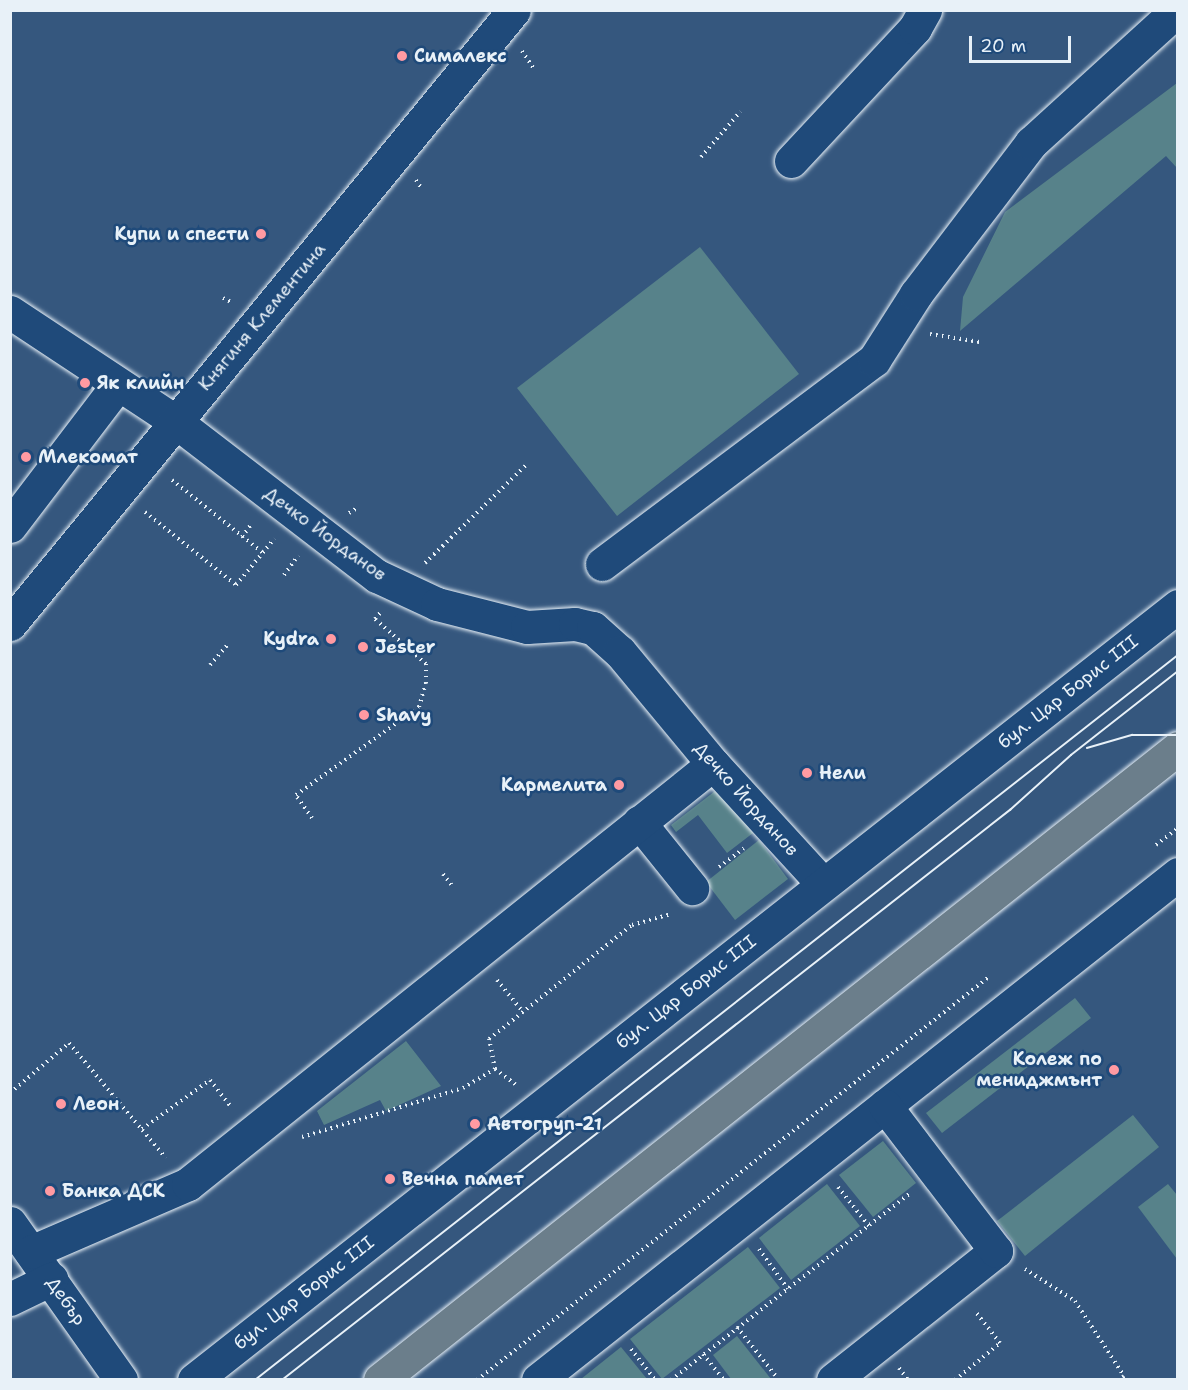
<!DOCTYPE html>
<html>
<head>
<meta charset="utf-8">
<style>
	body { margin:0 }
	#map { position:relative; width:1188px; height:1390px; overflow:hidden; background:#35577e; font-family:"Shantell Sans",sans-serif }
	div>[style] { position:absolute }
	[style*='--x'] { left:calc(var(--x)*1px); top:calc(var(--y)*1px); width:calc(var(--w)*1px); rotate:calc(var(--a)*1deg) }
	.green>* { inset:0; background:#57828a }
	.path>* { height:4px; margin-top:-2px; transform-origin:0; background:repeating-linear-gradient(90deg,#e8f1f8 0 1.5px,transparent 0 6px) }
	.roads { filter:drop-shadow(0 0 2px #e8f1f8) drop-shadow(0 0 2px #e8f1f8) }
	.minor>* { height:33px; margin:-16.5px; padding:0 16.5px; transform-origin:16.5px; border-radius:16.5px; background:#1f4a7a }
	.major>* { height:33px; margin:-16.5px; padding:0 16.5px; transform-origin:16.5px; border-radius:16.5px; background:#6b7e8b }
	.tram>* { height:1.5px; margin:-0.75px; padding:0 0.75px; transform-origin:0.75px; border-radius:0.75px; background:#e8f1f8 }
	.dots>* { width:16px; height:16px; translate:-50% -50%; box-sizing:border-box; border:3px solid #1f4a7a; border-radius:50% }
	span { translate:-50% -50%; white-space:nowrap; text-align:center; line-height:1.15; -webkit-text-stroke:5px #1f4a7a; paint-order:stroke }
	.poi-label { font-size:18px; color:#e8f1f8; font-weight:700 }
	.left { translate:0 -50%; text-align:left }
	.right { translate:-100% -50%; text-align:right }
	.street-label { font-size:18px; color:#e8f1f8 }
	.frame { position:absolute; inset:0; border:12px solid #e8f1f8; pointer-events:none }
	.scale { position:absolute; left:969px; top:36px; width:102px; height:27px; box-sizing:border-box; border:3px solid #e8f1f8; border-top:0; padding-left:8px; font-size:18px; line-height:21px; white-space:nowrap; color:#e8f1f8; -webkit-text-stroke:4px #1f4a7a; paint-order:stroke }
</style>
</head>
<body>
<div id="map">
	<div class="green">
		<div style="clip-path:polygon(1177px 83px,1177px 168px,1166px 156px,960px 331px,963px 297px,1005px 212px)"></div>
		<div style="clip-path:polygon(700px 247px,799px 374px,617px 516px,517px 388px)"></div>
		<div style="clip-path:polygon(719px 788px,753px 833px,727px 853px,698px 815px,676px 832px,671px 825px)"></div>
		<div style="clip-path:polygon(759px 840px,788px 879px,735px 920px,706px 882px)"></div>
		<div style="clip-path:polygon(1075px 998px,1091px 1018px,942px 1133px,926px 1113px)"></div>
		<div style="clip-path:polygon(406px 1041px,441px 1086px,386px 1111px,380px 1100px,324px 1125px,317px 1111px)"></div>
		<div style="clip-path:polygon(1133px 1115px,1159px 1147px,1025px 1256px,997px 1221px)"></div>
		<div style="clip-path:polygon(883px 1141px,916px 1183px,873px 1217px,839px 1175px)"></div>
		<div style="clip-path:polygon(827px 1184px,860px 1226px,791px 1280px,759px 1238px)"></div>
		<div style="clip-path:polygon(1168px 1184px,1177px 1195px,1177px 1259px,1138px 1207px)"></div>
		<div style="clip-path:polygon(748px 1247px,780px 1288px,662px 1379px,630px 1339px)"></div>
		<div style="clip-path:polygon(737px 1336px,771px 1379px,731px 1379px,713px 1355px)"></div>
		<div style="clip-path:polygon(621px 1347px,647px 1379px,581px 1379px)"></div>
	</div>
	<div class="path">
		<div style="--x:522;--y:51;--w:23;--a:56"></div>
		<div style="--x:701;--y:157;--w:60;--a:-49.1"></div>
		<div style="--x:416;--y:180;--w:11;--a:56"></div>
		<div style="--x:223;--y:298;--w:9;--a:27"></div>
		<div style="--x:930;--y:334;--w:50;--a:9.3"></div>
		<div style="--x:172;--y:480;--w:117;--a:38.7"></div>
		<div style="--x:145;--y:512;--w:117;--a:38.7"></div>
		<div style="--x:236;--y:585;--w:60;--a:-50.4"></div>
		<div style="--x:349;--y:513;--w:9;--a:-32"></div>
		<div style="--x:242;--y:537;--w:17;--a:-54"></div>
		<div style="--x:425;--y:563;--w:141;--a:-44.1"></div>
		<div style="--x:284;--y:575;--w:24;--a:-54"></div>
		<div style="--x:210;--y:665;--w:28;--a:-49"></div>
		<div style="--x:312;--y:818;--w:28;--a:-125"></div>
		<div style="--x:296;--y:795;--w:151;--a:-35.6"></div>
		<div style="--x:419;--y:707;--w:25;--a:-74"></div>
		<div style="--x:426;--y:683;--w:19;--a:-90"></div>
		<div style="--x:426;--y:664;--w:68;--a:-138.6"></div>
		<div style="--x:375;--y:619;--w:8;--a:-50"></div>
		<div style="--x:1156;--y:845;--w:28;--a:-38"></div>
		<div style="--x:719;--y:867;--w:31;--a:-37"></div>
		<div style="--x:443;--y:874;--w:16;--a:52"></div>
		<div style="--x:497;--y:980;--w:41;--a:50.9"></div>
		<div style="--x:495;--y:1069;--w:31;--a:-101"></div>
		<div style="--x:489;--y:1039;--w:183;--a:-38.6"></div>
		<div style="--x:632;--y:925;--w:41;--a:-15.8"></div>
		<div style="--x:10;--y:1093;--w:77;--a:-40.3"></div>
		<div style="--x:69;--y:1043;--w:150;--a:49.9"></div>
		<div style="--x:142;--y:1129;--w:84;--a:-35.8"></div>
		<div style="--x:210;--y:1080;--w:34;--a:52"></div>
		<div style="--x:302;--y:1137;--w:168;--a:-16.9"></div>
		<div style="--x:463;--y:1088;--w:37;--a:-31"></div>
		<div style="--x:495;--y:1069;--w:26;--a:37"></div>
		<div style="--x:838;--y:1187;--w:50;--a:51.5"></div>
		<div style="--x:759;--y:1249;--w:49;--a:54.1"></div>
		<div style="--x:1025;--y:1269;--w:59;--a:32.6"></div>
		<div style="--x:1075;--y:1301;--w:90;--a:56.8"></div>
		<div style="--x:1124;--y:1376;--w:6;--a:135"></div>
		<div style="--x:737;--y:1327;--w:68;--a:51.6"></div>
		<div style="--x:631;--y:1349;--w:39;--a:52"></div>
		<div style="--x:703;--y:1354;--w:33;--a:51"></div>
		<div style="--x:899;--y:1368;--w:15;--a:53"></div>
		<div style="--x:477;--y:1380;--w:653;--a:-38.22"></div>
		<div style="--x:671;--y:1380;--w:302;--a:-38"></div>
		<div style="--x:955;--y:1380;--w:58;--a:-39.4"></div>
		<div style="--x:1000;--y:1343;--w:41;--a:-128"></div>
	</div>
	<div class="roads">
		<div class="minor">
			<div style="--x:791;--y:161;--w:182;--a:-47"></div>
			<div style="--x:915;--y:28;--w:21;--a:-61"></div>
			<div style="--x:10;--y:312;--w:199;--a:33.5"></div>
			<div style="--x:176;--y:422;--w:253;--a:37.5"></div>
			<div style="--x:377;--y:576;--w:66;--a:25"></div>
			<div style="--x:437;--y:604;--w:93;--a:14.3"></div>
			<div style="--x:527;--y:627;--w:48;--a:-3.6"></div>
			<div style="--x:575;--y:624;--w:18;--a:13"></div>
			<div style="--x:593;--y:628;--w:36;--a:42"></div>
			<div style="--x:620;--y:652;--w:146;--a:50.3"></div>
			<div style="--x:713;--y:764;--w:163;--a:47.5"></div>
			<div style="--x:10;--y:526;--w:178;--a:-52.7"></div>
			<div style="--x:602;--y:564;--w:340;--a:-36.9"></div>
			<div style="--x:874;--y:360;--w:78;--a:-57.5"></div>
			<div style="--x:916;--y:294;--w:190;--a:-52.7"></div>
			<div style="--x:1031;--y:143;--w:197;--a:-42.3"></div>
			<div style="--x:10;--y:624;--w:794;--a:-50.62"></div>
			<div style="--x:639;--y:822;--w:85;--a:51.2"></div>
			<div style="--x:10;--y:1223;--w:192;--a:54.7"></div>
			<div style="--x:31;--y:1252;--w:171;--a:-23.4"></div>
			<div style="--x:188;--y:1184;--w:672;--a:-38.66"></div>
			<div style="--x:10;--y:1299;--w:46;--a:-26"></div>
			<div style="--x:194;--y:1380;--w:1252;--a:-38.19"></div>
			<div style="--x:538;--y:1380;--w:816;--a:-38.33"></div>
			<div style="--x:833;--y:1380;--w:208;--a:-38.4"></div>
			<div style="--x:996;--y:1251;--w:183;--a:-127.4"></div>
		</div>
		<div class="major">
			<div style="--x:380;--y:1380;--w:1018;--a:-38.38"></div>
		</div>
	</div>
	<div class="tram">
		<div style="--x:1087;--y:748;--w:47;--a:-16.1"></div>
		<div style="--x:1132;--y:735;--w:46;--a:0"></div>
		<div style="--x:255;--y:1380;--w:1174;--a:-38.15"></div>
		<div style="--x:282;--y:1380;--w:925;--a:-38.06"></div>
		<div style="--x:1010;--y:810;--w:82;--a:-42"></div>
		<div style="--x:1071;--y:755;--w:136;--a:-38.1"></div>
	</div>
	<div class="dots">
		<div style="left:402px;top:56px;background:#ff9aa2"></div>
		<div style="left:261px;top:234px;background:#ff9aa2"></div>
		<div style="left:85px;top:383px;background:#ff9aa2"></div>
		<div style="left:26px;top:457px;background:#ff9aa2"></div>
		<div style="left:331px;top:639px;background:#ff9aa2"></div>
		<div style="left:363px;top:647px;background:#ff9aa2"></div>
		<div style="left:364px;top:715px;background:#ff9aa2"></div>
		<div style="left:807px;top:773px;background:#ff9aa2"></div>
		<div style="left:619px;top:785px;background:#ff9aa2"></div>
		<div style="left:1114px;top:1070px;background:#ff9aa2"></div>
		<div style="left:61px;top:1104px;background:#ff9aa2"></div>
		<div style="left:475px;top:1124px;background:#ff9aa2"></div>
		<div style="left:390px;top:1179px;background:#ff9aa2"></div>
		<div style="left:50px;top:1191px;background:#ff9aa2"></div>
	</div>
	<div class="poi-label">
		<span class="left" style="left:414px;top:56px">Сималекс</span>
		<span class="right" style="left:249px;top:234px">Купи и спести</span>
		<span class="left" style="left:97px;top:383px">Як клийн</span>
		<span class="left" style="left:38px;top:457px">Млекомат</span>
		<span class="right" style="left:319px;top:639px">Kydra</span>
		<span class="left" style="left:375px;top:647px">Jester</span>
		<span class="left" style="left:376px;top:715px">Shavy</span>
		<span class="left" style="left:819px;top:773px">Нели</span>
		<span class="right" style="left:607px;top:785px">Кармелита</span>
		<span class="right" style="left:1102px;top:1070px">Колеж по<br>мениджмънт</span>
		<span class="left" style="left:73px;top:1104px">Леон</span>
		<span class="left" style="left:487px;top:1124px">Автогруп-21</span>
		<span class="left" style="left:402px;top:1179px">Вечна памет</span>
		<span class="left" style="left:62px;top:1191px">Банка ДСК</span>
	</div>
	<div class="street-label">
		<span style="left:262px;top:317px;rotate:-50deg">Княгиня Клементина</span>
		<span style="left:325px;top:534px;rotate:36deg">Дечко Йорданов</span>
		<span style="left:1068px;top:692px;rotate:-38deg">бул. Цар Борис III</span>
		<span style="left:746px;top:799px;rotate:48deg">Дечко Йорданов</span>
		<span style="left:686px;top:992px;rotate:-38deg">бул. Цар Борис III</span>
		<span style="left:304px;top:1293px;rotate:-38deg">бул. Цар Борис III</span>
		<span style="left:66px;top:1301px;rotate:55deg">Дебър</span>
	</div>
	<div class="frame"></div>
	<div class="scale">20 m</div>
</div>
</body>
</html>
